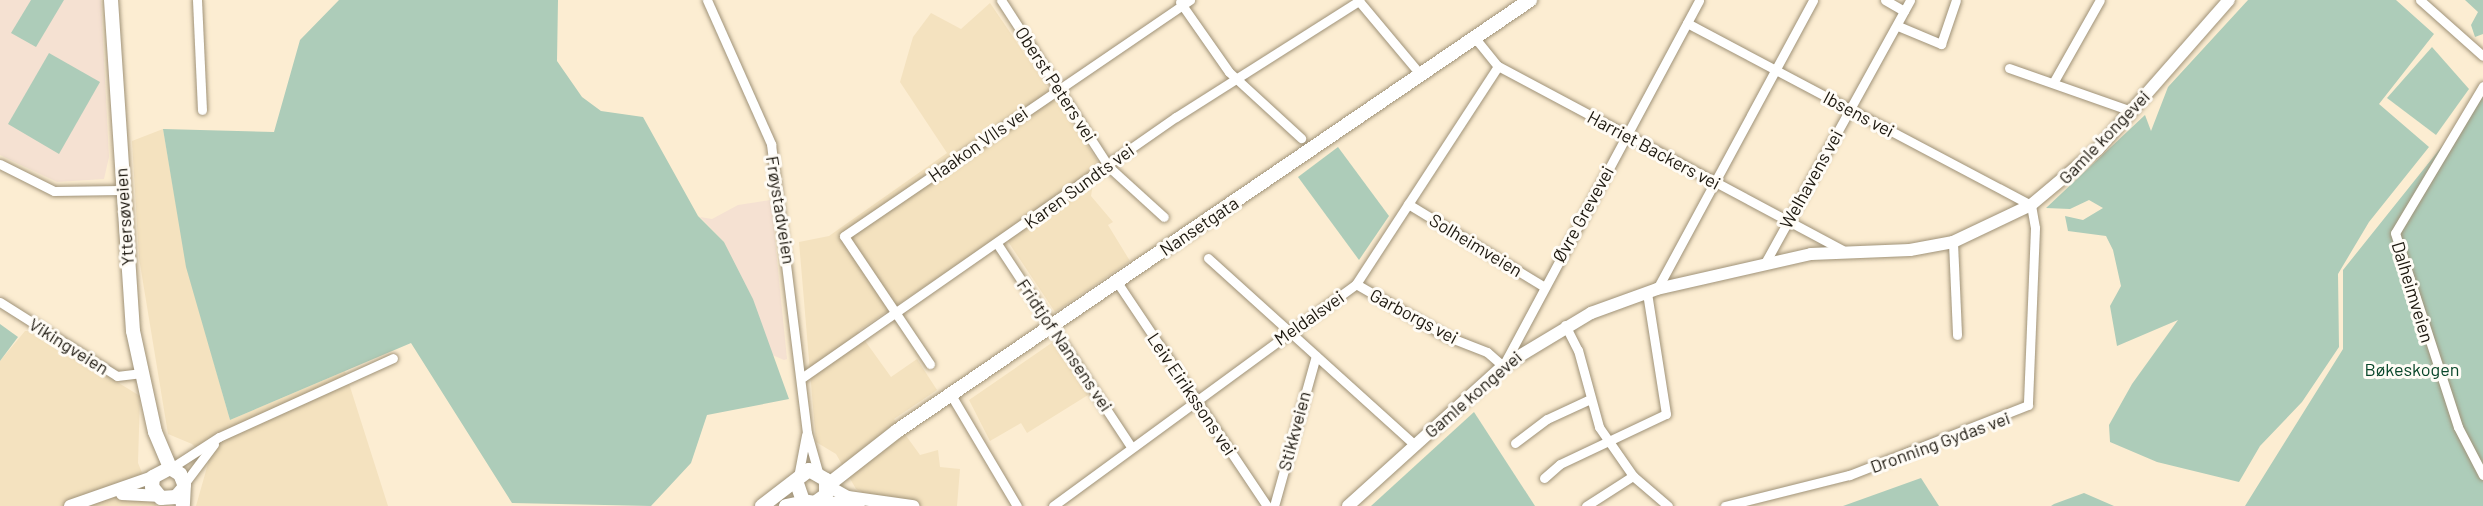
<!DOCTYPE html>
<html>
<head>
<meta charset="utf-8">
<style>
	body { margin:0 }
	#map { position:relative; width:2483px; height:506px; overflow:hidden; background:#fcedd2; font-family:Barlow,sans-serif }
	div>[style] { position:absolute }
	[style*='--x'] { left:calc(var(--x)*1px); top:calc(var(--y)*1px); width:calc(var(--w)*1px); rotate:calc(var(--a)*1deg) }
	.built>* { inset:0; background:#f4e2bf }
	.education>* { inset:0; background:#f5e1d2 }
	.green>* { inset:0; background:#adccb9 }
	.roads { filter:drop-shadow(0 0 2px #9f9278) drop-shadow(0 0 2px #9f9278) }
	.minor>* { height:9px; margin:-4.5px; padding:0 4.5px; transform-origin:4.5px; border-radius:4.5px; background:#fff }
	.tertiary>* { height:12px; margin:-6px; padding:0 6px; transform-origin:6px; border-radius:6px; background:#fff }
	.secondary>* { height:14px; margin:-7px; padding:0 7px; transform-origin:7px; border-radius:7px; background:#fff }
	span { translate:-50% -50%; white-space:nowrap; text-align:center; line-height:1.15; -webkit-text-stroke:6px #fffcf6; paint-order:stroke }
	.street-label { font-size:18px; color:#1c170e }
	.park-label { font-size:18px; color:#08462a }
</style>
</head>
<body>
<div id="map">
	<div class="built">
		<div style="clip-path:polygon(990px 3px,1097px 160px,1091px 196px,1113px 222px,1108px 225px,1130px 261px,1055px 312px,1003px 234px,858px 331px,891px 377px,917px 359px,937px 390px,894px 419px,920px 455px,938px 450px,940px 467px,960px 469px,957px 506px,866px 506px,866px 494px,856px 489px,836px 454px,816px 442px,799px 242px,829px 236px,947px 153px,900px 82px,913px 37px,931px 13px,961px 29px)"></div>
		<div style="clip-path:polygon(163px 129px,187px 267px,230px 420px,345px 371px,388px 506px,196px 506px,209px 460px,192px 444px,168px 434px,139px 258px,132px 141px)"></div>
		<div style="clip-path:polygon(25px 331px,34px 331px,140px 396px,138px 463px,156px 506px,0 506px,0 361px)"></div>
		<div style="clip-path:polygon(1053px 342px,1088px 395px,1027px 433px,1021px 423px,990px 441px,969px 400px)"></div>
	</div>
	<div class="education">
		<div style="clip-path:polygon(0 0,101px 0,109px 157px,104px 179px,57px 182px,0 155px)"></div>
		<div style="clip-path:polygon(771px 200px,787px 359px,784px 360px,770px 354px,753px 300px,724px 242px,700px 217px,712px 219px,738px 205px)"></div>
	</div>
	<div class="green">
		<div style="clip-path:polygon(31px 0,64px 0,36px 47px,11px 33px)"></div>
		<div style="clip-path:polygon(339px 0,558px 0,557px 61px,582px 97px,601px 111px,643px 117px,698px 216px,724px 242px,753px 299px,789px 399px,707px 415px,691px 463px,651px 506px,512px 503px,411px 343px,230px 420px,186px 267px,163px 129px,274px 132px,300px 40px)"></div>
		<div style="clip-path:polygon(2248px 0,2396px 0,2434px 34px,2379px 104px,2429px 147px,2369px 222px,2338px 274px,2339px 347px,2302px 402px,2260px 446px,2239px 482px,2157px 462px,2110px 442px,2109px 425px,2132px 384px,2178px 320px,2117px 346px,2110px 306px,2121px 286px,2113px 250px,2106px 236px,2068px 231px,2065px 216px,2083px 220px,2103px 208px,2089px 200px,2070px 209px,2046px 208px,2145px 115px,2151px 131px,2168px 87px)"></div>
		<div style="clip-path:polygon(2465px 0,2483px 0,2483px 34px,2475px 37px,2471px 25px,2478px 12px)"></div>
		<div style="clip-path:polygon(2432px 47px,2469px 89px,2436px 135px,2387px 98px)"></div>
		<div style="clip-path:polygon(49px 53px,100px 82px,59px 154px,8px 124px)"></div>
		<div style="clip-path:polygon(2483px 95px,2483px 506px,2245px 506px,2343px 349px,2343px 270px)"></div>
		<div style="clip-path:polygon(1338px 147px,1389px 216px,1359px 260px,1298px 177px)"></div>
		<div style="clip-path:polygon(0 324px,18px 337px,0 361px)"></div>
		<div style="clip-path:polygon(1474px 412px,1535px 506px,1371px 506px)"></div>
		<div style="clip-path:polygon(1921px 478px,1939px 506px,1843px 506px)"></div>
		<div style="clip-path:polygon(2084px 493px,2114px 506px,2051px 506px,2054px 504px)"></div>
	</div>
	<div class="roads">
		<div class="minor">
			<div style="--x:197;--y:0;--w:110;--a:87.4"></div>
			<div style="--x:707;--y:0;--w:158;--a:66"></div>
			<div style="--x:771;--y:144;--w:291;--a:82.9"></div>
			<div style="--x:807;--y:433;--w:41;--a:74.2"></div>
			<div style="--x:1001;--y:0;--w:199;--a:57.1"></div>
			<div style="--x:1109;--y:167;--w:74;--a:42.3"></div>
			<div style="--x:1358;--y:0;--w:98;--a:50"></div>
			<div style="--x:1885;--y:0;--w:22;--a:30"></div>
			<div style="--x:2420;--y:0;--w:84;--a:41.6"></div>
			<div style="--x:1180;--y:2;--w:85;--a:55"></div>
			<div style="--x:1229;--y:72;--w:98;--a:42.5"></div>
			<div style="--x:1687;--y:23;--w:389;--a:27.9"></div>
			<div style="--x:2031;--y:205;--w:23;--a:80"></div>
			<div style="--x:2035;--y:228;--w:177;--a:92.3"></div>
			<div style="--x:2028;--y:405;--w:192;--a:158.6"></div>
			<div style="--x:1849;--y:475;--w:128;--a:166"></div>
			<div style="--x:1898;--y:26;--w:47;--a:22.7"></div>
			<div style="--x:1941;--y:44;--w:46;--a:-71.2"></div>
			<div style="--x:1475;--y:38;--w:36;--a:51"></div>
			<div style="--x:1498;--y:66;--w:390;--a:28.1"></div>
			<div style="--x:2009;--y:68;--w:129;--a:19.4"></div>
			<div style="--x:2053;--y:83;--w:95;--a:-60.5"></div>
			<div style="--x:2483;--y:86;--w:171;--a:120.9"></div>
			<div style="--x:2395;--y:233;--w:204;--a:72"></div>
			<div style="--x:2458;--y:427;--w:54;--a:62.5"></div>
			<div style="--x:0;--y:164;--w:60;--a:26.6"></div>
			<div style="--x:54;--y:191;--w:68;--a:-0.8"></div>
			<div style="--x:1408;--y:204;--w:158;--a:31.3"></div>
			<div style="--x:1953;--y:242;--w:93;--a:87.5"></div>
			<div style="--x:998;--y:245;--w:242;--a:56.6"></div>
			<div style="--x:1208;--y:258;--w:279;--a:42.1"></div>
			<div style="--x:1765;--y:263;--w:300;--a:-61.1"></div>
			<div style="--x:1117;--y:282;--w:270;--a:56.2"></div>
			<div style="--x:1356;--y:284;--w:104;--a:30"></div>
			<div style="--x:1446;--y:336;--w:44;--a:21.3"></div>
			<div style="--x:1487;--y:352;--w:21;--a:41"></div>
			<div style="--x:1657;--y:289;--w:328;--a:-61.6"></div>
			<div style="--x:0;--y:302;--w:138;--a:32.3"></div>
			<div style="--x:117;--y:376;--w:25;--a:-7"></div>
			<div style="--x:1565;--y:325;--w:28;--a:63"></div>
			<div style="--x:1578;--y:350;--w:80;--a:74.7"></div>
			<div style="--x:1599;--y:427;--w:60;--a:55.2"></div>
			<div style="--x:1633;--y:476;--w:46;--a:40.6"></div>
			<div style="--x:930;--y:364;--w:154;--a:-123.9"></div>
			<div style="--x:844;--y:236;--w:419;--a:-34.3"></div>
			<div style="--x:1503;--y:366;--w:415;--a:-61.8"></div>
			<div style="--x:803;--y:377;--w:455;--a:-34.9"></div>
			<div style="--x:1176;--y:117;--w:217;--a:-32.4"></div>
			<div style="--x:951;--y:395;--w:129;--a:59.3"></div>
			<div style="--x:1515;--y:443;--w:40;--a:-37"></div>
			<div style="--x:1547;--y:419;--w:45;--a:-24.9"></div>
			<div style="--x:171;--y:468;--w:57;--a:-32.9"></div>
			<div style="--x:219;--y:437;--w:191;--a:-24.4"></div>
			<div style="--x:798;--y:477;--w:43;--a:-79.2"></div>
			<div style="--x:1544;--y:478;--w:21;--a:-41"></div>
			<div style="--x:1560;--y:464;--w:117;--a:-25.3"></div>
			<div style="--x:1666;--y:414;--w:122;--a:-98.9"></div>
			<div style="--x:184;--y:484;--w:50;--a:-53.1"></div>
			<div style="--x:1053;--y:506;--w:376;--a:-36.2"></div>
			<div style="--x:1356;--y:284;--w:260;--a:-56.9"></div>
			<div style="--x:1274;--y:506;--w:156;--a:-74.4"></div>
			<div style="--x:1586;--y:506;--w:56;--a:-32.6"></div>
		</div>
		<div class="tertiary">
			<div style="--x:828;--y:486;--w:23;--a:29"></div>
			<div style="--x:848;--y:497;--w:66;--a:7.9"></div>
			<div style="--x:122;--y:494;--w:35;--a:3"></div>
			<div style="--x:819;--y:502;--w:40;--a:2.9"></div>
			<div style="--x:70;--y:506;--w:88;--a:-19.3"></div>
			<div style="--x:1348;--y:506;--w:209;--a:-42.1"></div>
			<div style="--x:1503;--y:366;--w:103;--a:-31.1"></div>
			<div style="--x:1591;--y:313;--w:70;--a:-20"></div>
			<div style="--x:1657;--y:289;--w:158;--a:-12.8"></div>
			<div style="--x:1811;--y:254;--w:99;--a:-2.3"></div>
			<div style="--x:1910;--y:250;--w:44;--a:-10.5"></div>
			<div style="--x:1953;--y:242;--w:86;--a:-25.4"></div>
			<div style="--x:2031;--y:205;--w:87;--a:-39.9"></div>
			<div style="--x:2098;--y:149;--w:198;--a:-48.7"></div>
		</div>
		<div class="secondary">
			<div style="--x:111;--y:0;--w:332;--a:86.2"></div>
			<div style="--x:133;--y:331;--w:103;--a:77.7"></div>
			<div style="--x:155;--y:432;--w:39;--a:67"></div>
			<div style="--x:828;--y:485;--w:88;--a:-38"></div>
			<div style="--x:897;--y:431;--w:766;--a:-34.25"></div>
			<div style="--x:183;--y:489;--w:11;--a:131"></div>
			<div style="--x:176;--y:497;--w:15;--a:176"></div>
			<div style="--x:161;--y:498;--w:14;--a:-129"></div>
			<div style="--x:152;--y:487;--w:10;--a:-84"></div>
			<div style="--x:153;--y:477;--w:19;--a:-28"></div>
			<div style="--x:170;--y:468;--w:12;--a:31"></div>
			<div style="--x:180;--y:474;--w:11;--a:68"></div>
			<div style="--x:184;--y:484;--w:22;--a:93"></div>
			<div style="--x:762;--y:506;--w:59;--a:-37.5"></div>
			<div style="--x:809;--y:470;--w:20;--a:30"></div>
			<div style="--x:826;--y:480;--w:15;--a:90"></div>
			<div style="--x:826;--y:495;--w:14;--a:144"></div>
			<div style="--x:815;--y:503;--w:12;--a:-171"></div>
			<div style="--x:803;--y:501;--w:21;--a:-109"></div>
			<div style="--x:786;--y:506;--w:21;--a:-11"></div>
		</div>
	</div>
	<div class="street-label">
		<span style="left:1056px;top:84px;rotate:57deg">Oberst Peters vei</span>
		<span style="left:1859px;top:114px;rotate:28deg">Ibsens vei</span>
		<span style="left:2104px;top:137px;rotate:-46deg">Gamle kongevei</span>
		<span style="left:978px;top:144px;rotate:-35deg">Haakon VIIs vei</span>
		<span style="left:1654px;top:150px;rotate:28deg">Harriet Backers vei</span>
		<span style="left:1811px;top:179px;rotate:-61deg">Welhavens vei</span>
		<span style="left:1079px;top:186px;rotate:-36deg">Karen Sundts vei</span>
		<span style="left:781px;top:210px;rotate:81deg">Frøystadveien</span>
		<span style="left:1583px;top:214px;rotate:-61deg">Øvre Grevevei</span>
		<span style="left:124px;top:217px;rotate:-94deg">Yttersøveien</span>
		<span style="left:1199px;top:226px;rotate:-34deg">Nansetgata</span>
		<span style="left:1476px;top:245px;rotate:31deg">Solheimveien</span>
		<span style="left:2413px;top:292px;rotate:73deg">Dalheimveien</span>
		<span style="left:1414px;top:316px;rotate:28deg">Garborgs vei</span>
		<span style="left:1309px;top:318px;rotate:-35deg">Meldalsvei</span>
		<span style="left:1065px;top:345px;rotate:56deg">Fridtjof Nansens vei</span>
		<span style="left:69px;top:346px;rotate:32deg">Vikingveien</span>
		<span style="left:1192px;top:394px;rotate:56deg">Leiv Eirikssons vei</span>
		<span style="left:1473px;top:394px;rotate:-41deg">Gamle kongevei</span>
		<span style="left:1294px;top:431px;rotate:-75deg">Stikkveien</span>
		<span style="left:1940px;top:442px;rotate:-20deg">Dronning Gydas vei</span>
	</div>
	<div class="park-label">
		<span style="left:2412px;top:369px">Bøkeskogen</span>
	</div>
</div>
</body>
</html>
